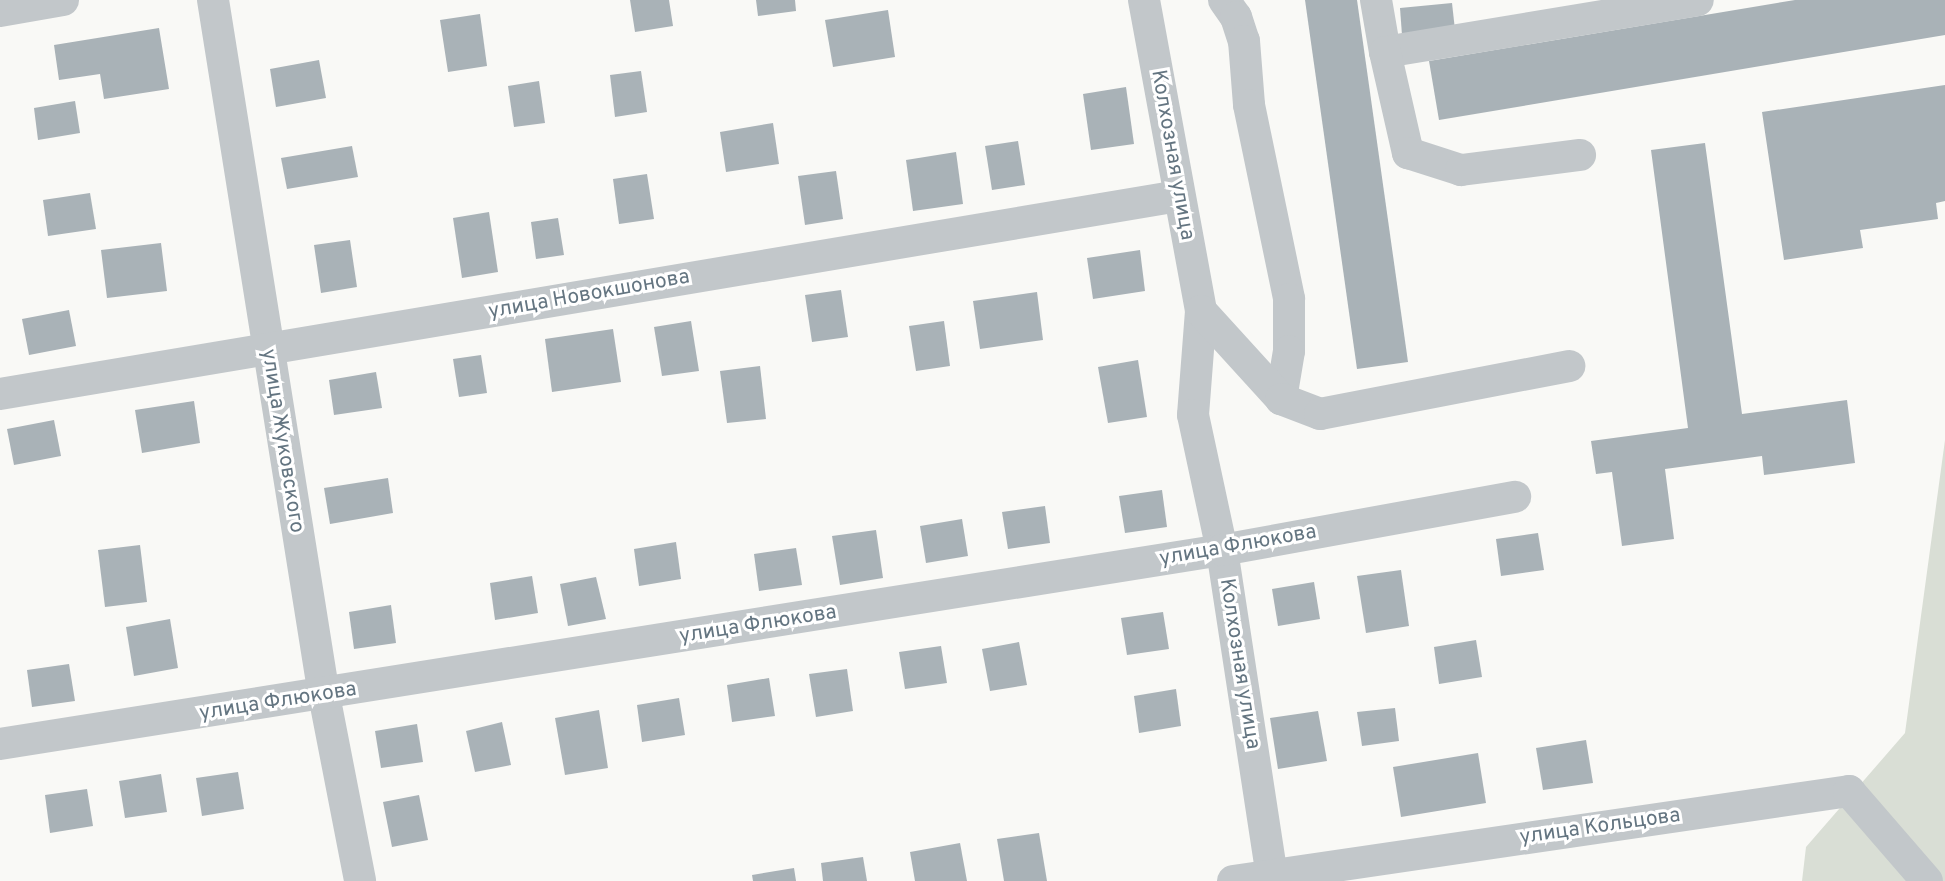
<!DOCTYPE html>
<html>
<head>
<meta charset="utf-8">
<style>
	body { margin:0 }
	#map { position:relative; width:1945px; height:881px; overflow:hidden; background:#f9f9f6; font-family:Overpass,sans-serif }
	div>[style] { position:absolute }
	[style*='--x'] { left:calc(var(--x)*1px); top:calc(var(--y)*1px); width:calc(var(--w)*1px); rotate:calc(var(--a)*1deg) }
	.green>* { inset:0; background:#d9ded5 }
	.building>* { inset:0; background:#a9b2b7 }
	.minor>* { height:32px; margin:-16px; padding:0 16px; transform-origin:16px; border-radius:16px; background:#c2c7ca }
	span { translate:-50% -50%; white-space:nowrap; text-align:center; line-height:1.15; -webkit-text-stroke:6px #fff; paint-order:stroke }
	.street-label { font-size:21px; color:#647581 }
</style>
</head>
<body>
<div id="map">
	<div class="green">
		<div style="clip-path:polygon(1945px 440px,1945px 881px,1802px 881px,1806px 847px,1905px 733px)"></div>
	</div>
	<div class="building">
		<div style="clip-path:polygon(630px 0,669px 0,673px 26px,635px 32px)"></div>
		<div style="clip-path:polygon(756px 0,795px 0,796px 11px,758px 16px)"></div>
		<div style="clip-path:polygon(1305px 0,1357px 0,1408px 362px,1357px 369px)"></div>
		<div style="clip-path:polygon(1795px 0,1945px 0,1945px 35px,1439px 120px,1429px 61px)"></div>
		<div style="clip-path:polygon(1452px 3px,1455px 30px,1402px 35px,1400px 8px)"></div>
		<div style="clip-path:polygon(888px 10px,895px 57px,833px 67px,825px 20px)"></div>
		<div style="clip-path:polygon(480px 14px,487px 66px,448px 72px,440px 20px)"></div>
		<div style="clip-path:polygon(159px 28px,169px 89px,104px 99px,100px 74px,59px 80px,54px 45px)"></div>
		<div style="clip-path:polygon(319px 60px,326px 98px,276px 107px,270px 69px)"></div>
		<div style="clip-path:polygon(641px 71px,647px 112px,615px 117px,610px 75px)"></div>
		<div style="clip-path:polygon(539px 81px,545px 123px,514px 127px,508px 86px)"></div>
		<div style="clip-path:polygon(1945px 85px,1945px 201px,1936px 203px,1938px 219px,1860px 230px,1863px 248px,1784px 260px,1762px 112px)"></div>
		<div style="clip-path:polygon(1126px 87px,1134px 144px,1091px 150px,1083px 94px)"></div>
		<div style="clip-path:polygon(75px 101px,80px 133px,38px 140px,34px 108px)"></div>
		<div style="clip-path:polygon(773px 123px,779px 164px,726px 172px,720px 132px)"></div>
		<div style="clip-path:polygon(1018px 141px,1025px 185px,992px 190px,985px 146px)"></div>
		<div style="clip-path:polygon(1705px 143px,1742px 414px,1847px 400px,1855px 463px,1764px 475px,1762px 456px,1665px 469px,1674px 539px,1622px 546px,1612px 472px,1596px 474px,1591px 441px,1688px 428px,1651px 150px)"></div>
		<div style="clip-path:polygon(352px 146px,358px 177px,287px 189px,281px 158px)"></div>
		<div style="clip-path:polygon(956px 152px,963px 204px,913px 211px,906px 160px)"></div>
		<div style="clip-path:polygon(836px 171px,843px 219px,805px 225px,798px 176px)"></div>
		<div style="clip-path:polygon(647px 174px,654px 219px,619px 224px,613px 179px)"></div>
		<div style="clip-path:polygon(90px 193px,96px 229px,48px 236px,43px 200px)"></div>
		<div style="clip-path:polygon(489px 212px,498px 272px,462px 278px,453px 218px)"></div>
		<div style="clip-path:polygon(558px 218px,564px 255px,536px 259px,531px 222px)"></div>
		<div style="clip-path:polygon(350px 240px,357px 287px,321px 293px,314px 245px)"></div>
		<div style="clip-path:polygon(161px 243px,167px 291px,107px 298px,101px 250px)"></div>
		<div style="clip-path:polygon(1140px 250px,1145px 291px,1093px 299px,1087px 258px)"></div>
		<div style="clip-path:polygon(841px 290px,848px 337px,812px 342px,805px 295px)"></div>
		<div style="clip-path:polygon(1037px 292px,1043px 340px,980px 349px,973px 301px)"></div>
		<div style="clip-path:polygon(69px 310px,76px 346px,29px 355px,22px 319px)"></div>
		<div style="clip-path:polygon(691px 321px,699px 371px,662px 376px,654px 327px)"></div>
		<div style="clip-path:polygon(944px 321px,950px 366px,916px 371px,909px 326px)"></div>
		<div style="clip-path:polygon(613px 329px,621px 382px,552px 392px,545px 339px)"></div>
		<div style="clip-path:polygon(481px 355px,487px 393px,459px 397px,453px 359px)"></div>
		<div style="clip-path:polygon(1138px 360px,1147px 417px,1108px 423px,1098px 367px)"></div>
		<div style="clip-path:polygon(760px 366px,766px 419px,727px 423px,720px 371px)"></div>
		<div style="clip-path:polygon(376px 372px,382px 408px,334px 415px,329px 380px)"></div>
		<div style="clip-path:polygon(194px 401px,200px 443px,142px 453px,135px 410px)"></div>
		<div style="clip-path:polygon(54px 420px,61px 456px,14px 465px,7px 429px)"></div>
		<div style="clip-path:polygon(388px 478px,393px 513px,330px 524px,324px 488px)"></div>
		<div style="clip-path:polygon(1162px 490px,1167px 527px,1125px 533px,1119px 496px)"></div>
		<div style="clip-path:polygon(1045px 506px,1050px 543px,1008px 549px,1002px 512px)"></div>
		<div style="clip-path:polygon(962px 519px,968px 556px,926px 563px,920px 526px)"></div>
		<div style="clip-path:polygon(876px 530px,883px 578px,840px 585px,832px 536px)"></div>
		<div style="clip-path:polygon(1538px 533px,1544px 570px,1501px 576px,1496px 539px)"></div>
		<div style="clip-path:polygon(676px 542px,681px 579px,639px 586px,634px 549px)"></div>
		<div style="clip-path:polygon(140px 545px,147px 602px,105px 607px,98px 550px)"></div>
		<div style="clip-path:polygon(796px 548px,802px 585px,759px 591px,754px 554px)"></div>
		<div style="clip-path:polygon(1401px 570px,1409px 626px,1366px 633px,1357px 576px)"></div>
		<div style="clip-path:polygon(532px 576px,538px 613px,495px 620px,490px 583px)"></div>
		<div style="clip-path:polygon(596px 577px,606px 619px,568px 626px,560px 584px)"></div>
		<div style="clip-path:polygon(1314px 582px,1320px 619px,1278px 626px,1272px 589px)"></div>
		<div style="clip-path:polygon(391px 605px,396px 643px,354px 649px,349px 612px)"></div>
		<div style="clip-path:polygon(1163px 612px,1169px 649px,1127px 655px,1121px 618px)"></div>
		<div style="clip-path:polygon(170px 619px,178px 668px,134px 676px,126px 627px)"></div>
		<div style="clip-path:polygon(1476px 640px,1482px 677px,1439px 684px,1434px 647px)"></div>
		<div style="clip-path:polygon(1019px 642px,1027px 685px,990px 691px,982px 649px)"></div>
		<div style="clip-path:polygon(941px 646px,947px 683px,905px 689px,899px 652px)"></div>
		<div style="clip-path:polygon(69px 664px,75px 701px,32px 707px,27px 670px)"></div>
		<div style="clip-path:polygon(847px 669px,853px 711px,816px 717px,809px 674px)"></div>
		<div style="clip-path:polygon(769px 678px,775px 716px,732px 722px,727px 685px)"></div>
		<div style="clip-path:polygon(1176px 689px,1181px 726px,1139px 733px,1134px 696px)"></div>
		<div style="clip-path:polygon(679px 698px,685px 735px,642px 742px,637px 705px)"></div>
		<div style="clip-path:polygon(1395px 708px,1399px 741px,1362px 746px,1357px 712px)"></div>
		<div style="clip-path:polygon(599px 710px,608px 768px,565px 775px,555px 718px)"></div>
		<div style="clip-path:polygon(1318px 711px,1327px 761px,1278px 769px,1270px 718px)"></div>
		<div style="clip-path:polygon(502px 722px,511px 765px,475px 772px,466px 731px)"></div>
		<div style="clip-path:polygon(417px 724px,423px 762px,381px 768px,375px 731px)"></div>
		<div style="clip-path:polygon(1586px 740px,1593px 783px,1543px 790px,1536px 748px)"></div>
		<div style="clip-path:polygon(1478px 753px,1486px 803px,1401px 817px,1393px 767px)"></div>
		<div style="clip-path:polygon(238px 772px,244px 809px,202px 816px,196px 778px)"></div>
		<div style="clip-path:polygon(161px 774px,167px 812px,125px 818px,119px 781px)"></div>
		<div style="clip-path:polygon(87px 789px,93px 826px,50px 833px,45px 795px)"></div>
		<div style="clip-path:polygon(419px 795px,428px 840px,392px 847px,383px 802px)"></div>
		<div style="clip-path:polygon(1039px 833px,1047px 881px,1004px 881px,997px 839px)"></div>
		<div style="clip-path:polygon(960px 843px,967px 881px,915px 881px,910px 852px)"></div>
		<div style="clip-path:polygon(863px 857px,867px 881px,823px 881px,821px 863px)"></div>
		<div style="clip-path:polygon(794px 868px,796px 881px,753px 881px,752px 875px)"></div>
	</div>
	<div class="minor">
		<div style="--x:213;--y:0;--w:704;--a:80.93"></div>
		<div style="--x:324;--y:695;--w:189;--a:79"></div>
		<div style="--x:1144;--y:0;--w:316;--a:79.6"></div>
		<div style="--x:1201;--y:311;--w:104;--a:94.4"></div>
		<div style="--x:1193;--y:415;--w:138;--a:77.9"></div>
		<div style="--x:1222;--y:550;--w:329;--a:81.3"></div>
		<div style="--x:1224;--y:0;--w:21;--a:55"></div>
		<div style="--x:1236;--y:17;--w:25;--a:72"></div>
		<div style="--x:1244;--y:41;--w:64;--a:85.5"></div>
		<div style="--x:1249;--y:105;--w:198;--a:78.3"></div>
		<div style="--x:1289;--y:299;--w:52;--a:90"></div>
		<div style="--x:1289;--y:351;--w:49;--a:99.5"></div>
		<div style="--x:1376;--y:0;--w:53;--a:80.2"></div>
		<div style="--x:1385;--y:52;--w:317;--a:-9.4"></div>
		<div style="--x:0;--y:11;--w:64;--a:-9.9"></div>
		<div style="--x:1385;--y:52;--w:104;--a:77.2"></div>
		<div style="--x:1408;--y:153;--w:56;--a:17.8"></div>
		<div style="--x:1461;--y:170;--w:120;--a:-7.2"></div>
		<div style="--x:1201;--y:311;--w:119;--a:47.7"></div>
		<div style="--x:1281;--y:399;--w:42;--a:21"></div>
		<div style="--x:1320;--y:414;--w:254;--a:-10.9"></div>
		<div style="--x:0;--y:394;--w:1195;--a:-9.54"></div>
		<div style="--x:0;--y:744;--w:1237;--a:-9.02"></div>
		<div style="--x:1222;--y:550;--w:298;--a:-10.3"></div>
		<div style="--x:1233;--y:881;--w:623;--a:-8.31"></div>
		<div style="--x:1849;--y:791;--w:119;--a:49.1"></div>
	</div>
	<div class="street-label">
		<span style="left:1172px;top:155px;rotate:80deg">Колхозная улица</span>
		<span style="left:589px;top:295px;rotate:-10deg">улица Новокшонова</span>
		<span style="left:282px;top:441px;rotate:81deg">улица Жуковского</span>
		<span style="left:1238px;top:546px;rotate:-10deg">улица Флюкова</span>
		<span style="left:758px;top:625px;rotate:-9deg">улица Флюкова</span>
		<span style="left:1239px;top:664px;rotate:81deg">Колхозная улица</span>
		<span style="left:278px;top:702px;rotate:-9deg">улица Флюкова</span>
		<span style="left:1600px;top:827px;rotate:-8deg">улица Кольцова</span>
	</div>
</div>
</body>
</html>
